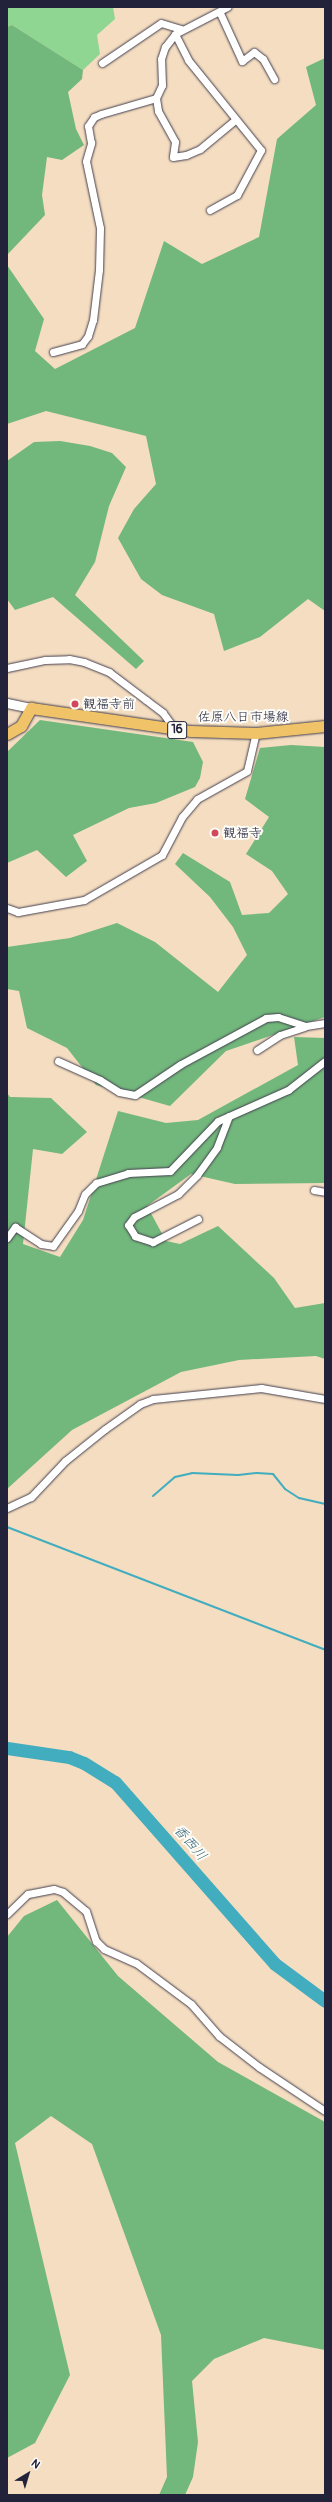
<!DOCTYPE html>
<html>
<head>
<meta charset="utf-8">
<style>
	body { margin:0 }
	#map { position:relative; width:332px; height:2502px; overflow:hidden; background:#f4ddc0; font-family:Pangolin,"Klee One",sans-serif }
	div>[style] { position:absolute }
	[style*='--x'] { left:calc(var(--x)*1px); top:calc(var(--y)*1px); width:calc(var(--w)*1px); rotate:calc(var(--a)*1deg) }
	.green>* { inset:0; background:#8ed691 }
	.forest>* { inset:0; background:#72b77b }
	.stream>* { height:2px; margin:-1px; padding:0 1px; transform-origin:1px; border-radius:1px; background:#41adbf }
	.river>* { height:13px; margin:-6.5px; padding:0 6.5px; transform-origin:6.5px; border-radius:6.5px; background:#41adbf }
	.roads { filter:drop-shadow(0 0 1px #423e4f) drop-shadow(0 0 1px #423e4f) }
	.minor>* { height:7px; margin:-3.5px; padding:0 3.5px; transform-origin:3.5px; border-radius:3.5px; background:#fff }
	.tertiary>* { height:9px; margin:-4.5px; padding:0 4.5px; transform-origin:4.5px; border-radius:4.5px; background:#fff }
	.primary>* { height:11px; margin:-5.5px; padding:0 5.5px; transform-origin:5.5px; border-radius:5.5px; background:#f1c369 }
	.dots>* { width:11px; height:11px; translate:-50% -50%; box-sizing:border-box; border:2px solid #fdfcf7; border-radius:50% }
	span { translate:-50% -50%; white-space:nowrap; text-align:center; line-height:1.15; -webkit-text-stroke:4px #fdfcf7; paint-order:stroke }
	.shield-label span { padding:1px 3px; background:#fdfcf7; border:1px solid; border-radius:3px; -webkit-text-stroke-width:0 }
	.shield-label { font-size:12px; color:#22223b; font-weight:700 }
	.poi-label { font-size:13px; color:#22223b }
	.left { translate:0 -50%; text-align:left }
	.street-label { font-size:13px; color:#22223b }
	.water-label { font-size:14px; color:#306176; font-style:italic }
	.frame { position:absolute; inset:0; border:8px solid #22223b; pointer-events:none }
	.north { position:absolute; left:8px; top:2454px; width:40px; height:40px; -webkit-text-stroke:3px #fdfcf7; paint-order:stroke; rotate:38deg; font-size:11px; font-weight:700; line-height:16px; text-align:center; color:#22223b }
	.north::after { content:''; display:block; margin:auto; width:14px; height:18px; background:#22223b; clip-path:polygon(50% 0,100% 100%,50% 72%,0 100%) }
</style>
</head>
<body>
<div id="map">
	<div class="green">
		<div style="clip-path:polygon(7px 7px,113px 7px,115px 19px,97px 35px,100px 54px,83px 70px,12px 25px,7px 27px)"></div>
	</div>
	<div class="forest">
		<div style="clip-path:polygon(12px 25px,83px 70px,82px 79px,68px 92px,76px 129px,84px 145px,62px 160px,47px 157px,42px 195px,45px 215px,7px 255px,7px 27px)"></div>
		<div style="clip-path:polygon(325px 58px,325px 611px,308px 599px,260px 637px,224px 651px,214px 614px,162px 595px,141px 579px,118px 538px,134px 509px,156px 484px,146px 436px,46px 411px,7px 424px,7px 265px,44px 319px,35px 351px,55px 369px,135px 328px,164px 241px,202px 264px,259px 237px,277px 139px,316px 105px,306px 67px)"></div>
		<div style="clip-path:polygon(60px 441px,90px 446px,112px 453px,126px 467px,109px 506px,95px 562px,75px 595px,144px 661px,136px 669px,53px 597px,15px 610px,7px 599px,7px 461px,34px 442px)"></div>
		<div style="clip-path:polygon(40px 720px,193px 742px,203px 762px,200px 778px,195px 787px,156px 803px,129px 808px,73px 835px,87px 861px,66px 877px,37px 850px,7px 863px,7px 752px)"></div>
		<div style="clip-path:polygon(291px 745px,325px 747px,325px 1017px,226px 1051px,170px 1106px,96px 1085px,67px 1048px,27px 1028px,19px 991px,7px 989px,7px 947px,70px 938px,117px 923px,155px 942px,218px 992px,247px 955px,233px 927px,210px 897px,175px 864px,183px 853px,230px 882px,242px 915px,269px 913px,288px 894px,272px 871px,246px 854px,269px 817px,245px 799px,260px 748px)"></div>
		<div style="clip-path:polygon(294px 1037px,325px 1038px,325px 1183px,235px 1184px,191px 1174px,147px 1206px,166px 1241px,180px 1244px,218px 1226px,274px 1278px,295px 1308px,325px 1303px,325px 1359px,316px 1356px,239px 1360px,181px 1372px,72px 1430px,7px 1489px,7px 1093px,10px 1097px,51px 1098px,87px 1132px,62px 1154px,33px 1149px,23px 1244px,60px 1257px,83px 1220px,118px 1111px,166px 1123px,198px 1120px,298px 1065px)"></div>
		<div style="clip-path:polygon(57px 1900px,118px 1976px,218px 2062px,325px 2122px,325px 2350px,264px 2338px,214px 2359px,192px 2381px,198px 2442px,193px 2477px,185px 2495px,159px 2495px,167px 2477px,161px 2335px,92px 2144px,51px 2116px,15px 2143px,70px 2375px,35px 2443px,7px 2458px,7px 1937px,24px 1916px)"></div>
	</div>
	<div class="stream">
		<div style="--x:153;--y:1496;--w:29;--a:-41"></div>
		<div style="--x:175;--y:1477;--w:17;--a:-13"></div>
		<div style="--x:192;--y:1473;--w:46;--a:2.5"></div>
		<div style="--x:238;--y:1475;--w:19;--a:-6"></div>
		<div style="--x:257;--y:1473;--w:16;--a:4"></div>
		<div style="--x:273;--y:1474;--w:19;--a:51"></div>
		<div style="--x:285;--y:1489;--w:17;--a:33"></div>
		<div style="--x:299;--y:1498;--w:27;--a:13"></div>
		<div style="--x:7;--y:1527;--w:341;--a:21.1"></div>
	</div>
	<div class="river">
		<div style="--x:7;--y:1748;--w:63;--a:8.3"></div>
		<div style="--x:69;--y:1757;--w:16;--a:22"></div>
		<div style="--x:84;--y:1763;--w:36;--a:32"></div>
		<div style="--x:115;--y:1782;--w:242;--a:48.7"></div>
		<div style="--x:275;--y:1964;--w:62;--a:36.5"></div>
	</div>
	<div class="roads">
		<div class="minor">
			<div style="--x:220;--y:13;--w:53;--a:65.4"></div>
			<div style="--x:242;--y:61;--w:15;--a:-37"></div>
			<div style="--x:254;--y:52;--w:11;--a:38"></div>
			<div style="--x:263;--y:59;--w:23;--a:61"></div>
			<div style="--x:175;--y:34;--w:29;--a:63"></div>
			<div style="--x:188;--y:60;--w:116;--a:51"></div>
			<div style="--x:261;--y:150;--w:51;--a:118.1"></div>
			<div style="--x:237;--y:195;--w:31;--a:151"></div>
			<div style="--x:102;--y:63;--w:71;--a:-34.1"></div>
			<div style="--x:161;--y:23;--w:21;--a:17"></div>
			<div style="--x:156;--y:98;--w:13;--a:81"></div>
			<div style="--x:158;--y:111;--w:35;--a:61"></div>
			<div style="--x:175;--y:142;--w:15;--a:98"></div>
			<div style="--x:173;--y:157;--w:13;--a:-9"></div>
			<div style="--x:186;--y:155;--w:15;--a:-23"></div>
			<div style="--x:200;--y:149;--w:45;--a:-39.6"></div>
			<div style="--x:53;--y:352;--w:30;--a:-15"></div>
			<div style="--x:82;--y:344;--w:10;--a:-53"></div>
			<div style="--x:88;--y:336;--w:17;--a:-73"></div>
			<div style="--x:93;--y:320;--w:50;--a:-83.2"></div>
			<div style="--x:99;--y:270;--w:42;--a:-88.6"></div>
			<div style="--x:100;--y:228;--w:68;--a:-101.8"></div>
			<div style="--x:86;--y:161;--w:19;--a:-74"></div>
			<div style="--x:91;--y:143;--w:17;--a:-100"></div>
			<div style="--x:88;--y:126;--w:11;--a:-56"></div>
			<div style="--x:94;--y:117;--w:8;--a:-23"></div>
			<div style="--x:101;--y:114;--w:57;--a:-16.2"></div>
			<div style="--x:156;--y:98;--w:14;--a:-65"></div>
			<div style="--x:162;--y:85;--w:26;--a:-92"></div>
			<div style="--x:161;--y:59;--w:13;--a:-72"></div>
			<div style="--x:165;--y:47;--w:16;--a:-52"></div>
			<div style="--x:175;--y:34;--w:59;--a:-27.4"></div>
			<div style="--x:7;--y:668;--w:39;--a:-12"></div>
			<div style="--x:45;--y:660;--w:24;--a:-2"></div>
			<div style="--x:69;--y:659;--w:15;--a:11"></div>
			<div style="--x:84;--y:662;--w:27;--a:22"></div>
			<div style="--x:109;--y:672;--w:46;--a:37.1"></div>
			<div style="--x:146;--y:700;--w:21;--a:37"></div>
			<div style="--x:163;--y:713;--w:14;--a:54"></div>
			<div style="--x:171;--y:724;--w:5;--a:101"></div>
			<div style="--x:7;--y:908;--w:12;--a:20"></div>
			<div style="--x:18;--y:912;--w:67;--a:-10.3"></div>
			<div style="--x:84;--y:900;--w:90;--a:-30"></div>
			<div style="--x:162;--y:855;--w:43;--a:-62.2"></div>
			<div style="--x:182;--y:817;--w:23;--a:-50"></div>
			<div style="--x:197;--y:799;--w:57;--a:-29.2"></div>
			<div style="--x:247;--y:771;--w:39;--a:-77"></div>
			<div style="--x:257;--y:1050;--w:27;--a:-33"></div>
			<div style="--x:280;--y:1035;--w:25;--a:-18"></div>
			<div style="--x:58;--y:1061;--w:46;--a:24.3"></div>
			<div style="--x:100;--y:1080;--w:22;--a:32"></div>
			<div style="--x:119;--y:1092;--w:16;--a:11"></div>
			<div style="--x:135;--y:1095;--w:55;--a:-34"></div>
			<div style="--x:181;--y:1064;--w:97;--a:-28.4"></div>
			<div style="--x:266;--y:1018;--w:12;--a:-5"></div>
			<div style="--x:278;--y:1017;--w:29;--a:18"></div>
			<div style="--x:306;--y:1026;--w:19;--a:-9"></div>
			<div style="--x:314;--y:1190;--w:11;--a:10"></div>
			<div style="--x:198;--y:1219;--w:51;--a:152.9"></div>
			<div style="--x:153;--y:1242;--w:19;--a:-162"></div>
			<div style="--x:135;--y:1236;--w:13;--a:-122"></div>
			<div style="--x:128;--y:1225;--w:10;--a:-53"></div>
			<div style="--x:134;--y:1217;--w:50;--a:-27.6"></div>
			<div style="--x:178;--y:1194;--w:27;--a:-45"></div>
			<div style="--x:197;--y:1175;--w:34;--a:-54"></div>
			<div style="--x:217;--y:1147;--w:33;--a:-69"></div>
			<div style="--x:7;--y:1238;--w:14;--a:-54"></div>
			<div style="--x:15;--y:1227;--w:31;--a:33"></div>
			<div style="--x:41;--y:1244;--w:12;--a:9"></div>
			<div style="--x:53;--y:1246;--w:43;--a:-54.5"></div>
			<div style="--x:78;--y:1211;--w:18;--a:-68"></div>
			<div style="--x:85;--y:1194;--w:16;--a:-45"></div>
			<div style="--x:96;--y:1183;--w:34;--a:-17"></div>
			<div style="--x:128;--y:1173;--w:42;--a:-2.7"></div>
			<div style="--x:170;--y:1171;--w:69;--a:-46.2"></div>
			<div style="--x:218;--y:1121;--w:77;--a:-23.9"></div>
			<div style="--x:288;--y:1090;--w:47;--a:-38.1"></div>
			<div style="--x:7;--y:1508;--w:26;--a:-25"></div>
			<div style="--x:31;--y:1497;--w:50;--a:-46.6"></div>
			<div style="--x:65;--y:1461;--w:51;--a:-38.7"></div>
			<div style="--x:105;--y:1429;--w:43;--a:-35.5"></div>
			<div style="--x:140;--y:1404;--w:14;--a:-21"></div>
			<div style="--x:153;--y:1399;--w:109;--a:-5.8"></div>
			<div style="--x:261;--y:1388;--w:65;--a:9.8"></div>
			<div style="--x:7;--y:1914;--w:29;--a:-44"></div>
			<div style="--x:28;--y:1894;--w:26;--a:-11"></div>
			<div style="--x:54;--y:1889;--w:9;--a:18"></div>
			<div style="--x:63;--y:1892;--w:30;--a:40"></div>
			<div style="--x:86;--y:1911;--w:32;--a:72"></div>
			<div style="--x:96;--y:1941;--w:11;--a:45"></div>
			<div style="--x:104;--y:1949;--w:35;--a:24"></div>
			<div style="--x:136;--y:1963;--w:69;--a:36.7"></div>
			<div style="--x:191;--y:2004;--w:43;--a:48.8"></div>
			<div style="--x:219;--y:2036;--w:51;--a:37.8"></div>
			<div style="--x:259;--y:2067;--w:79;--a:33.7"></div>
		</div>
		<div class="tertiary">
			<div style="--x:7;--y:703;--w:25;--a:12"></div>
		</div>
		<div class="primary">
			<div style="--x:7;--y:734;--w:16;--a:-30"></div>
			<div style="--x:21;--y:726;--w:21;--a:-61"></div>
			<div style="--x:31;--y:708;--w:162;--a:8.2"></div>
			<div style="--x:191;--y:731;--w:65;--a:1.8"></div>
			<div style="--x:256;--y:733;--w:69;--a:-5.8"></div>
		</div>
	</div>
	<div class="dots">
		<div style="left:75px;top:704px;background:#d1495b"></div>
		<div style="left:215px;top:833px;background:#d1495b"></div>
	</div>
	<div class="shield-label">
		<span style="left:177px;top:730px">16</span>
	</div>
	<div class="poi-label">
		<span class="left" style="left:83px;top:704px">観福寺前</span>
		<span class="left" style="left:223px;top:833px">観福寺</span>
	</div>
	<div class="street-label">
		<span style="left:243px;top:717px">佐原八日市場線</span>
	</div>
	<div class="water-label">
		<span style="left:190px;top:1843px;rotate:49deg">香西川</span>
	</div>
	<div class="frame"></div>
	<div class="north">N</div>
</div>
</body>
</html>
